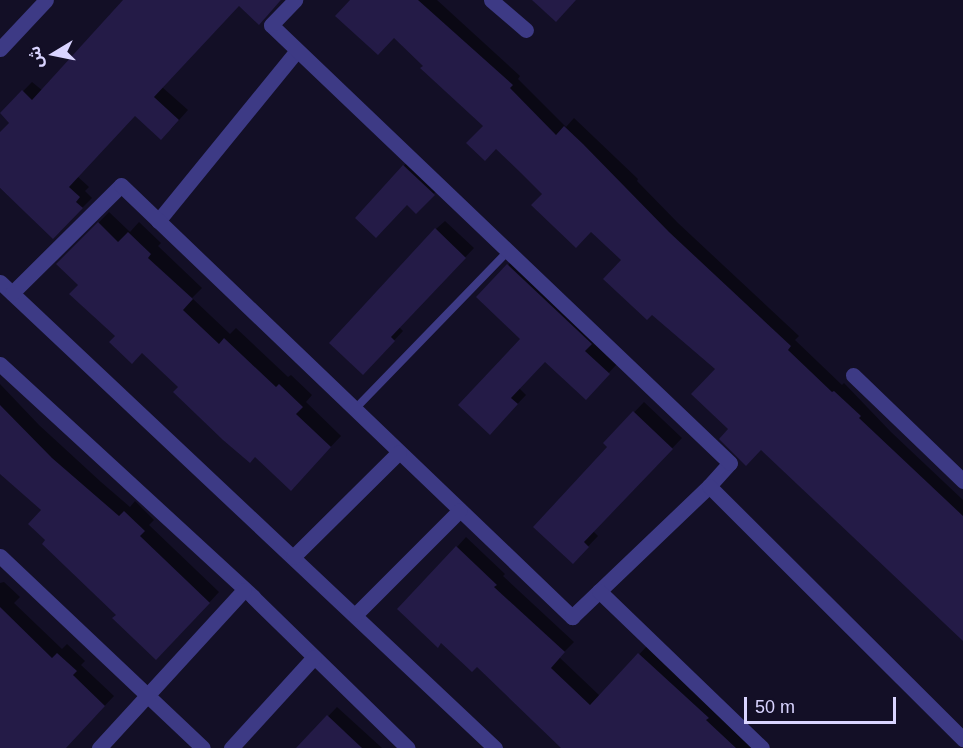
<!DOCTYPE html>
<html>
<head>
<meta charset="utf-8">
<style>
	body { margin:0 }
	#map { position:relative; width:963px; height:748px; overflow:hidden; background:#130f26; font-family:Helvetica,"Noto Sans Arabic",sans-serif }
	div>[style] { position:absolute }
	[style*='--x'] { left:calc(var(--x)*1px); top:calc(var(--y)*1px); width:calc(var(--w)*1px); rotate:calc(var(--a)*1deg) }
	.shadow>* { inset:0; background:#0007 }
	.building>* { inset:0; background:#241b47 }
	.lane>* { height:8px; margin:-4px; padding:0 4px; transform-origin:4px; border-radius:4px; background:#3d3a85 }
	.street>* { height:15px; margin:-7.5px; padding:0 7.5px; transform-origin:7.5px; border-radius:7.5px; background:#3d3a85 }
	span { translate:-50% -50%; white-space:nowrap; text-align:center; line-height:1.15; -webkit-text-stroke:4.5px #130f26; paint-order:stroke }
	.north { position:absolute; left:24px; top:24px; width:60px; height:60px; -webkit-text-stroke:4px #130f26; paint-order:stroke; rotate:260deg; font-size:16px; font-weight:700; line-height:24px; text-align:center; color:#d9d4ff }
	.north::after { content:''; display:block; margin:auto; width:21px; height:27px; background:#d9d4ff; clip-path:polygon(50% 0,100% 100%,50% 72%,0 100%) }
	.scale { position:absolute; left:744px; top:697px; width:152px; height:27px; box-sizing:border-box; border:3px solid #d9d4ff; border-top:0; padding-left:8px; font-size:18px; line-height:21px; white-space:nowrap; color:#d9d4ff; -webkit-text-stroke:4px #130f26; paint-order:stroke }
</style>
</head>
<body>
<div id="map">
	<div class="shadow">
		<div style="clip-path:polygon(127px 0,281px 0,259px 23px,239px 4px,162px 87px,188px 110px,171px 129px,135px 114px,77px 176px,89px 187px,85px 191px,92px 198px,53px 237px,0 188px,0 135px,11px 123px,1px 114px,32px 82px,43px 91px)"></div>
		<div style="clip-path:polygon(352px 0,437px 0,520px 76px,518px 79px,566px 127px,574px 118px,638px 179px,637px 181px,678px 223px,799px 336px,795px 340px,842px 385px,844px 383px,891px 432px,963px 500px,963px 638px,761px 448px,730px 429px,717px 369px,623px 260px,591px 230px,544px 194px,496px 148px,485px 125px,425px 65px)"></div>
		<div style="clip-path:polygon(411px 158px,441px 186px,416px 212px,407px 203px,357px 218px)"></div>
		<div style="clip-path:polygon(109px 212px,130px 232px,139px 222px,161px 243px,158px 246px,202px 288px,192px 298px,230px 334px,236px 328px,288px 377px,291px 375px,312px 395px,306px 402px,341px 436px,301px 478px,255px 455px,143px 351px,117px 336px,80px 285px,58px 264px)"></div>
		<div style="clip-path:polygon(445px 221px,474px 248px,399px 327px,403px 331px,363px 373px,436px 229px)"></div>
		<div style="clip-path:polygon(517px 256px,617px 364px,586px 397px,545px 360px,519px 388px,526px 395px,498px 424px,522px 339px,478px 297px)"></div>
		<div style="clip-path:polygon(0 384px,39px 425px,101px 482px,130px 507px,135px 501px,154px 520px,149px 525px,219px 592px,167px 648px,118px 614px,47px 540px,43px 510px,0 472px)"></div>
		<div style="clip-path:polygon(644px 402px,682px 438px,593px 531px,598px 536px,573px 562px,609px 447px,605px 443px)"></div>
		<div style="clip-path:polygon(466px 537px,505px 574px,503px 576px,574px 642px,559px 657px,600px 696px,648px 645px,763px 748px,563px 748px,457px 547px)"></div>
		<div style="clip-path:polygon(4px 582px,20px 597px,14px 603px,62px 649px,67px 644px,85px 661px,81px 665px,114px 696px,64px 748px,0 748px,0 583px)"></div>
		<div style="clip-path:polygon(337px 707px,382px 748px,298px 748px)"></div>
	</div>
	<div class="building">
		<div style="clip-path:polygon(123px 0,281px 0,259px 25px,239px 6px,154px 97px,179px 120px,161px 140px,135px 116px,69px 187px,80px 197px,76px 202px,83px 208px,53px 239px,0 188px,0 132px,9px 123px,0 113px,22px 90px,32px 100px)"></div>
		<div style="clip-path:polygon(350px 0,418px 0,513px 85px,510px 88px,556px 135px,564px 126px,583px 144px,669px 232px,791px 346px,788px 350px,832px 392px,834px 391px,861px 416px,859px 418px,963px 516px,963px 641px,761px 450px,746px 466px,719px 439px,728px 429px,691px 394px,715px 369px,652px 315px,647px 320px,603px 279px,621px 260px,591px 232px,576px 248px,531px 205px,542px 194px,521px 173px,496px 149px,485px 161px,466px 143px,483px 126px,420px 68px,423px 66px,394px 38px,378px 55px,335px 16px)"></div>
		<div style="clip-path:polygon(532px 0,576px 0,556px 22px)"></div>
		<div style="clip-path:polygon(403px 165px,435px 195px,416px 214px,407px 205px,376px 238px,355px 218px)"></div>
		<div style="clip-path:polygon(98px 222px,118px 242px,128px 232px,151px 254px,148px 258px,193px 299px,183px 310px,219px 344px,224px 338px,276px 387px,279px 384px,303px 407px,296px 414px,331px 447px,291px 491px,255px 457px,250px 463px,223px 440px,173px 392px,178px 387px,142px 353px,132px 364px,109px 342px,115px 336px,69px 294px,78px 285px,56px 264px)"></div>
		<div style="clip-path:polygon(435px 228px,466px 258px,391px 337px,395px 341px,363px 375px,329px 343px)"></div>
		<div style="clip-path:polygon(507px 264px,592px 344px,585px 351px,610px 374px,586px 400px,545px 362px,511px 398px,518px 404px,490px 435px,458px 405px,520px 339px,476px 297px)"></div>
		<div style="clip-path:polygon(0 405px,52px 458px,119px 516px,124px 511px,145px 531px,140px 536px,210px 603px,156px 660px,112px 618px,116px 615px,42px 544px,45px 540px,28px 524px,41px 510px,0 474px)"></div>
		<div style="clip-path:polygon(633px 411px,673px 449px,584px 542px,589px 547px,573px 564px,533px 527px,607px 447px,603px 443px)"></div>
		<div style="clip-path:polygon(456px 546px,497px 585px,494px 587px,565px 652px,551px 668px,590px 705px,638px 653px,709px 718px,706px 720px,736px 748px,561px 748px,477px 667px,472px 672px,441px 643px,438px 648px,397px 609px)"></div>
		<div style="clip-path:polygon(0 607px,52px 658px,57px 653px,77px 671px,73px 675px,105px 706px,66px 748px,0 748px)"></div>
		<div style="clip-path:polygon(327px 715px,362px 748px,296px 748px)"></div>
	</div>
	<div class="lane">
		<div style="--x:355;--y:409;--w:219;--a:-45.9"></div>
	</div>
	<div class="street">
		<div style="--x:491;--y:0;--w:46;--a:40.6"></div>
		<div style="--x:0;--y:49;--w:67;--a:-46.8"></div>
		<div style="--x:158;--y:221;--w:218;--a:-50.8"></div>
		<div style="--x:0;--y:282;--w:680;--a:43.27"></div>
		<div style="--x:12;--y:293;--w:153;--a:-44.7"></div>
		<div style="--x:121;--y:185;--w:625;--a:43.77"></div>
		<div style="--x:572;--y:617;--w:190;--a:-43.7"></div>
		<div style="--x:709;--y:486;--w:31;--a:-48"></div>
		<div style="--x:730;--y:463;--w:634;--a:-136.34"></div>
		<div style="--x:271;--y:25;--w:35;--a:-46"></div>
		<div style="--x:0;--y:364;--w:344;--a:42.6"></div>
		<div style="--x:253;--y:597;--w:216;--a:44.3"></div>
		<div style="--x:853;--y:375;--w:153;--a:43.9"></div>
		<div style="--x:709;--y:486;--w:359;--a:44.9"></div>
		<div style="--x:0;--y:556;--w:279;--a:43.4"></div>
		<div style="--x:293;--y:557;--w:149;--a:-44.7"></div>
		<div style="--x:599;--y:591;--w:226;--a:43.9"></div>
		<div style="--x:356;--y:614;--w:147;--a:-45"></div>
		<div style="--x:99;--y:748;--w:214;--a:-47.5"></div>
		<div style="--x:231;--y:748;--w:123;--a:-47.6"></div>
	</div>
	<div class="north">ش</div>
	<div class="scale">50 m</div>
</div>
</body>
</html>
